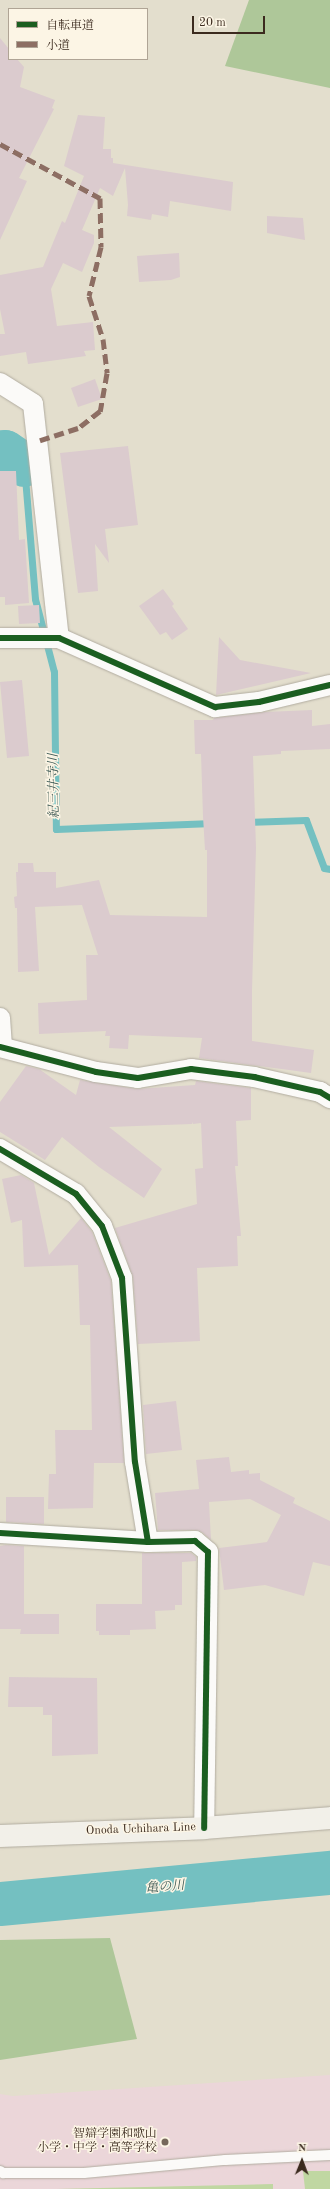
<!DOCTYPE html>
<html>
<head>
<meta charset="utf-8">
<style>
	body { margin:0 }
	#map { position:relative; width:330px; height:2189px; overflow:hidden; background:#e3decd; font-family:"Old Standard TT","Noto Serif JP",serif }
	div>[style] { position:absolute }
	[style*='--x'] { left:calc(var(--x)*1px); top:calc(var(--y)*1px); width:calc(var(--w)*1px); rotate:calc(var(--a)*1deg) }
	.built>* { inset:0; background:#ebd6d9 }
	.green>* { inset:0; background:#c0d7a2 }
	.forest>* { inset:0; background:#aec799 }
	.stream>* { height:7px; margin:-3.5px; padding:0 3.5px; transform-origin:3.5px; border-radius:3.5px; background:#74c0c1 }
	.river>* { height:44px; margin:-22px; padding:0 22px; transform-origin:22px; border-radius:22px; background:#74c0c1 }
	.building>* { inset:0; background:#dbcbce }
	.roads { filter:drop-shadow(0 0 1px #b1aca0) drop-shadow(0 0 1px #b1aca0) }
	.lane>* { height:10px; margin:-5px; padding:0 5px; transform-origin:5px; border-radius:5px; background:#fbfaf8 }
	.street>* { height:20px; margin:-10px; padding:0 10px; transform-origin:10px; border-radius:10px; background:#fbfaf8 }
	.secondary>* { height:22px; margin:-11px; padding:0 11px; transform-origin:11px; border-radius:11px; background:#f2f0e9 }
	.quiet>* { height:5px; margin-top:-2.5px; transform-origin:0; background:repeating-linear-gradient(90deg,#8d6e63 0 10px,transparent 0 15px) }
	.cycleway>* { height:6px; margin:-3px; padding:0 3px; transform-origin:3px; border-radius:3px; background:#1b5e20 }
	.dots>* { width:11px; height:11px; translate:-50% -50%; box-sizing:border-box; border:2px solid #fcf5e5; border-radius:50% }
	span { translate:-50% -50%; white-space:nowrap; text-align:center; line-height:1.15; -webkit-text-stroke:3px #fcf5e5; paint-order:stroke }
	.street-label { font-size:12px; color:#3b2a1e }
	.poi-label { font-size:12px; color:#3b2a1e }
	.right { translate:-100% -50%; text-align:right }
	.water-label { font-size:13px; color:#3e5a55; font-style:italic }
	.legend { position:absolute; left:8px; top:8px; width:140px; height:52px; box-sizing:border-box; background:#fcf5e5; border:1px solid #afa495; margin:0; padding:5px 7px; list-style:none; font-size:12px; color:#3b2a1e }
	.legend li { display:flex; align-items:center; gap:8px; height:20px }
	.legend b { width:20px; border:1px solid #afa495 }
	.north { position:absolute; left:282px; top:2141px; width:40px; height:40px; -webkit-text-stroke:3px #fcf5e5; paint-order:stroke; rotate:1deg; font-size:11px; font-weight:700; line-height:16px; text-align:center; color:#3b2a1e }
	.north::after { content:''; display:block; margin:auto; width:14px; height:18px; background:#3b2a1e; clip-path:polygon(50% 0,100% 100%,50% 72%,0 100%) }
	.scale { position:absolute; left:192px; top:16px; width:73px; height:18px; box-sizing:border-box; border:2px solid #3b2a1e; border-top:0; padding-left:5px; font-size:12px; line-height:14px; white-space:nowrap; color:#3b2a1e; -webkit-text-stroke:3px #fcf5e5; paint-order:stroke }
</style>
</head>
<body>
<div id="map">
	<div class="built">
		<div style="clip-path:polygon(330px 2075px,330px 2189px,0 2189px,0 2094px,13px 2096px)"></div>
	</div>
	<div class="green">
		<div style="clip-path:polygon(303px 2171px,330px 2171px,330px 2189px,305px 2189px)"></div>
		<div style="clip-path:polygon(273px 2184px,273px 2189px,56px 2189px)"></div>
	</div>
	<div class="forest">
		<div style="clip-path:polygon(249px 0,330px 0,330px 88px,225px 66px)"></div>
		<div style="clip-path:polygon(110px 1938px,137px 2039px,0 2060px,0 1940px)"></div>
	</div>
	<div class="stream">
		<div style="--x:24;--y:465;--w:134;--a:85.3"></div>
		<div style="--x:35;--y:599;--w:75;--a:75.4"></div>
		<div style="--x:54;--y:672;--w:157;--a:89.3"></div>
		<div style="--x:56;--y:829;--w:157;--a:-2.2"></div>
		<div style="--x:245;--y:822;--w:61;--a:-1.9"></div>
		<div style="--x:306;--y:820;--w:51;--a:69.4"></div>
		<div style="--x:324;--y:868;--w:6;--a:9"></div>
	</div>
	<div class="river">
		<div style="--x:0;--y:453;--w:5;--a:-11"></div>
		<div style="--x:5;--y:452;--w:23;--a:34"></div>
		<div style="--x:0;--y:1904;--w:331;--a:-5.4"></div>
	</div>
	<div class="building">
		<div style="clip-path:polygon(0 38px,9px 49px,9px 59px,17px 59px,24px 67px,20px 87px,55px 100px,52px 108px,54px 109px,19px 178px,27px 181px,0 240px)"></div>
		<div style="clip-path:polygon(78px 115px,105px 117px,103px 149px,111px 149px,111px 158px,113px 158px,113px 163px,233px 182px,231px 211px,170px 201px,168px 217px,152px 214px,151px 220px,127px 216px,128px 205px,125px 168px,113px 196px,100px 188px,82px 230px,94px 235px,94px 243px,82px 272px,63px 263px,51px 289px,57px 326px,93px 322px,95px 350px,84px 351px,86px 356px,28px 364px,26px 352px,0 356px,0 334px,5px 334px,0 309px,0 275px,43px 267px,62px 221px,65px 223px,84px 176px,64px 166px)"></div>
		<div style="clip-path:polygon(267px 216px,303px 218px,305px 240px,267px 233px)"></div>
		<div style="clip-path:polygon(179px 253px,180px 277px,171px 280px,139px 282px,137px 256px)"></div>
		<div style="clip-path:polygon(95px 379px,102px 399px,78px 407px,71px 388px)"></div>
		<div style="clip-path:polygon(128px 446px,138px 525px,105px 529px,109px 563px,95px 544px,98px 591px,78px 593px,60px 453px)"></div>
		<div style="clip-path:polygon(0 471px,16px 471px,19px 540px,25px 539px,29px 603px,5px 605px,5px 597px,0 597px)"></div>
		<div style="clip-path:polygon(163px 589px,174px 604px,172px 606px,188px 629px,172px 640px,166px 632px,160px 635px,139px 606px)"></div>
		<div style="clip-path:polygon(39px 605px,40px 623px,19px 624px,18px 606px)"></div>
		<div style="clip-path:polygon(219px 637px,240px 660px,311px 673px,216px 695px)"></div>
		<div style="clip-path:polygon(22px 680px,29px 756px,7px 758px,0 682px)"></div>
		<div style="clip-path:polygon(312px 710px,312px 726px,330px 724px,330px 749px,281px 751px,281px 754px,253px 756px,256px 848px,252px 991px,252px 1041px,314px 1050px,311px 1073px,199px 1058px,202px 1038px,129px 1035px,128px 1049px,109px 1048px,110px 1036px,105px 1036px,106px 1031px,39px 1034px,38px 1003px,87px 1000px,86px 955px,98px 955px,82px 905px,35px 907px,39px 971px,18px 972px,17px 908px,15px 908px,14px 897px,17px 896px,16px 872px,18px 872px,18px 863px,33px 863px,34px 872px,56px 872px,56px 888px,99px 880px,110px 915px,207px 917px,207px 850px,205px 850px,203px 816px,201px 754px,195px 754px,194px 720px,213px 720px,214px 718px,265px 712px)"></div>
		<div style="clip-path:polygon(26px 1066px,39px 1069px,76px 1095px,80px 1080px,137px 1089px,195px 1085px,196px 1081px,251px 1088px,251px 1120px,236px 1121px,238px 1166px,235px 1166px,241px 1236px,237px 1236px,238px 1266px,197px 1268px,200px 1341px,138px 1344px,133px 1277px,115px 1228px,197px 1204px,195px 1169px,203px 1168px,201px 1123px,193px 1124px,193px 1122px,192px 1124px,109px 1127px,162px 1169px,144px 1198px,99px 1167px,62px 1137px,45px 1160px,0 1132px,0 1102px)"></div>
		<div style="clip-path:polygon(21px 1175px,34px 1183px,49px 1255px,81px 1218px,92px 1232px,111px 1281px,124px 1463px,94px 1463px,93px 1508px,48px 1509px,49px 1474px,56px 1474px,55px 1430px,92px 1430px,90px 1325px,80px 1325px,78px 1265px,24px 1267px,22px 1220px,11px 1223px,2px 1179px)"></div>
		<div style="clip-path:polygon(176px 1401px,182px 1450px,146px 1454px,143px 1405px)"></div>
		<div style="clip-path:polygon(229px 1457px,231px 1472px,249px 1470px,249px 1474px,260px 1473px,260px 1480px,295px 1498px,293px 1503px,330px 1521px,330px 1566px,313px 1562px,304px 1596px,265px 1585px,224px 1590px,219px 1548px,267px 1542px,281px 1515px,250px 1499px,209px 1502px,211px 1540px,202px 1532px,195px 1530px,158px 1530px,155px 1493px,199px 1489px,196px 1460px)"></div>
		<div style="clip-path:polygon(6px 1497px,44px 1497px,44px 1524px,6px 1522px)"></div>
		<div style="clip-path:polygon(6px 1545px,24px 1546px,24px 1614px,59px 1614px,59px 1634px,20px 1634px,21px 1629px,0 1629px,0 1546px)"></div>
		<div style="clip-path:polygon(142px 1553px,191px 1553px,196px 1557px,196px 1561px,182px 1562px,182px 1605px,175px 1605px,175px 1610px,155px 1611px,156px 1629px,130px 1630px,130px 1635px,99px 1635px,99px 1631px,96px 1631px,96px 1604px,142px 1604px)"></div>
		<div style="clip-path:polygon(9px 1677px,97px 1678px,98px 1754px,52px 1756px,52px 1715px,43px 1715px,43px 1707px,8px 1707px)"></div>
	</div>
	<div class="roads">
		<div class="lane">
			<div style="--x:0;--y:2171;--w:4;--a:34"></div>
			<div style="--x:3;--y:2173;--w:81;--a:0"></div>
			<div style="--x:84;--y:2173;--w:142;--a:-5.3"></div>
			<div style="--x:225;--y:2160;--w:105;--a:-2.7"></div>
		</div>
		<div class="street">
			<div style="--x:0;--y:383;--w:39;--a:32"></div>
			<div style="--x:33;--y:404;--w:235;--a:83.7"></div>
			<div style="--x:0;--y:638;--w:59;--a:0"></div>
			<div style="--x:59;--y:638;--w:171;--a:23.9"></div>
			<div style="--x:215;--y:707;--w:44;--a:-6.5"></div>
			<div style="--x:259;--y:702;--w:73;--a:-13.5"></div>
			<div style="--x:0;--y:1018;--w:28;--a:86"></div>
			<div style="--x:0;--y:1047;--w:99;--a:14.6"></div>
			<div style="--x:96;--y:1072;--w:42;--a:8.1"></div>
			<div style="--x:138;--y:1078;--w:54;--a:-9.6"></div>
			<div style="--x:191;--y:1069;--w:64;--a:7.2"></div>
			<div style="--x:254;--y:1077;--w:68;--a:12.8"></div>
			<div style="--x:320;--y:1092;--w:12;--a:31"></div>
			<div style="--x:0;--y:1149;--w:88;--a:30.6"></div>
			<div style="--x:76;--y:1194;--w:41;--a:50.9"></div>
			<div style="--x:102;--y:1226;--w:56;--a:69"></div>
			<div style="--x:122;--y:1278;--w:184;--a:86"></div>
			<div style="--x:135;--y:1462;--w:81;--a:80.8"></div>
			<div style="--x:0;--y:1533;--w:148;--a:3.5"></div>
			<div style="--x:148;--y:1542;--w:47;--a:-1.2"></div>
			<div style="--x:195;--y:1541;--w:17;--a:40"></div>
			<div style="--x:208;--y:1552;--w:276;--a:90.8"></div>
		</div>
		<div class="secondary">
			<div style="--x:0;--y:1836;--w:204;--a:-2.2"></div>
			<div style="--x:204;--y:1828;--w:126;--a:-4.5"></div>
		</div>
	</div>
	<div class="quiet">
		<div style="--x:0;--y:144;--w:114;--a:28.4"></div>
		<div style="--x:100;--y:198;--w:49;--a:88.8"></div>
		<div style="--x:101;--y:247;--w:50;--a:103.8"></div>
		<div style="--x:89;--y:296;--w:45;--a:72"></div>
		<div style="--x:103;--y:339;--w:34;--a:83"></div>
		<div style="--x:107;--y:373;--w:39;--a:100"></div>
		<div style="--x:100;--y:411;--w:28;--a:142"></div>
		<div style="--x:78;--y:428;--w:42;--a:162"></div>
	</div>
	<div class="cycleway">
		<div style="--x:0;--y:638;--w:59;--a:0"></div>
		<div style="--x:59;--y:638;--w:171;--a:23.9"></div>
		<div style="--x:215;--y:707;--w:44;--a:-6.5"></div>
		<div style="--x:259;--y:702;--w:73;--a:-13.5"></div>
		<div style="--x:0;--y:1047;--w:99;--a:14.6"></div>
		<div style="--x:96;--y:1072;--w:42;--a:8.1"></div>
		<div style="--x:138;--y:1078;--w:54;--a:-9.6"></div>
		<div style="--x:191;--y:1069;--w:64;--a:7.2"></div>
		<div style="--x:254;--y:1077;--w:68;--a:12.8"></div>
		<div style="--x:320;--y:1092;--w:12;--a:31"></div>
		<div style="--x:0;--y:1149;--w:88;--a:30.6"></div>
		<div style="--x:76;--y:1194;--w:41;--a:50.9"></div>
		<div style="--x:102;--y:1226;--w:56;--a:69"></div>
		<div style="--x:122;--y:1278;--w:184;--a:86"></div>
		<div style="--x:135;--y:1462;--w:81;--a:80.8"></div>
		<div style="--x:0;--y:1533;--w:148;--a:3.5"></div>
		<div style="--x:148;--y:1542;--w:47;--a:-1.2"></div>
		<div style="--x:195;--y:1541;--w:17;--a:40"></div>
		<div style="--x:208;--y:1552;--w:276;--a:90.8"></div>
	</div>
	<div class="dots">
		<div style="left:165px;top:2142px;background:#76695b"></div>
	</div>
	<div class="street-label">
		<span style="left:141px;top:1830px;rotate:-2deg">Onoda Uchihara Line</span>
	</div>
	<div class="poi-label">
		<span class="right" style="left:157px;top:2142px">智辯学園和歌山<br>小学・中学・高等学校</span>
	</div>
	<div class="water-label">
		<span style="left:55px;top:786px;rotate:-91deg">紀三井寺川</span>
		<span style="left:165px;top:1888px;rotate:-5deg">亀の川</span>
	</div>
	<ul class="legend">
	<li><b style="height:5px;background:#1b5e20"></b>自転車道</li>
	<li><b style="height:5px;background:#8d6e63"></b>小道</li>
	</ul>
	<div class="north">N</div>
	<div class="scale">20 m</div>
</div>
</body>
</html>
